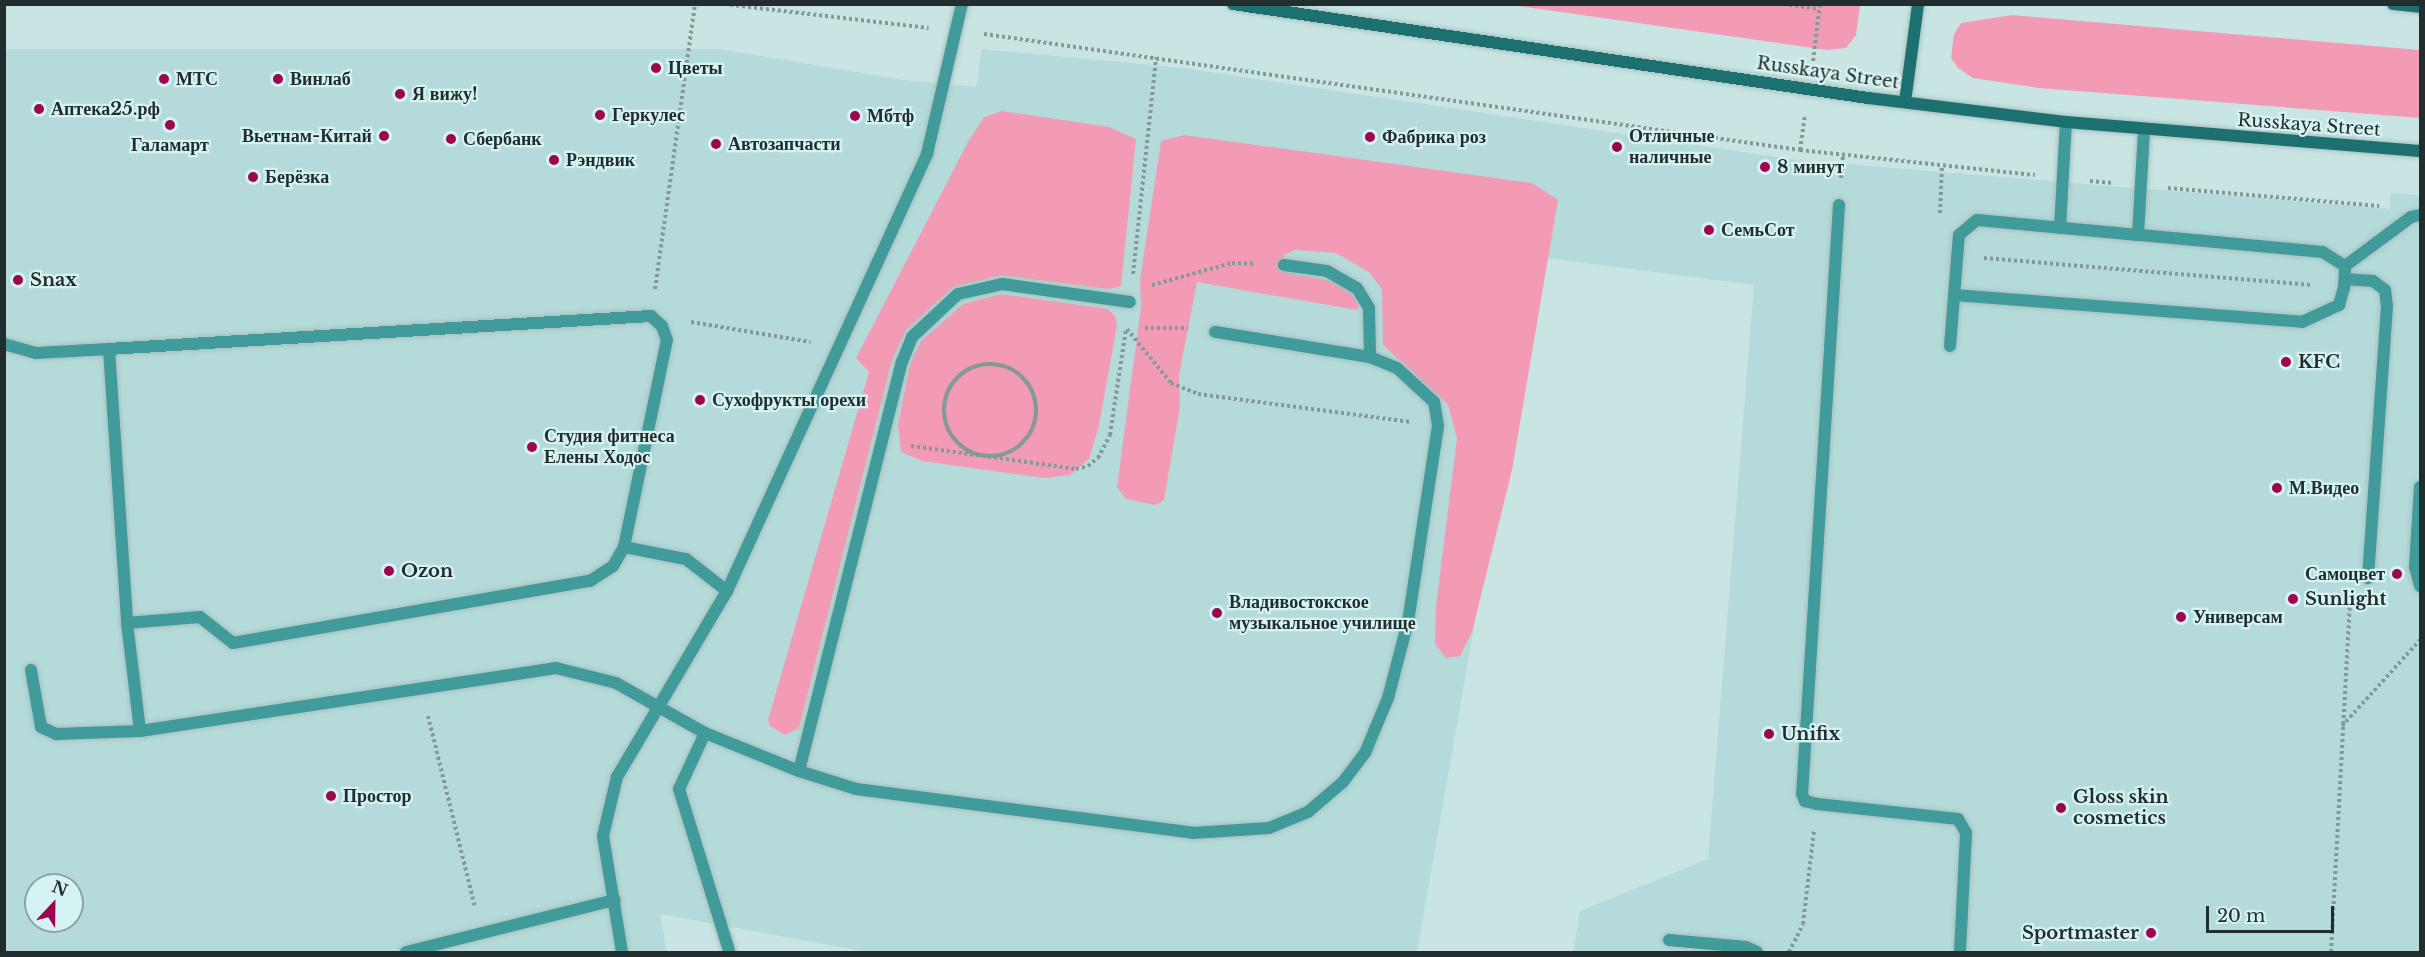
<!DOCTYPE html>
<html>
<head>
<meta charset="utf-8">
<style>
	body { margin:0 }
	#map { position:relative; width:2425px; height:957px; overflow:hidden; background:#c8e5e4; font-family:"Libre Baskerville",serif }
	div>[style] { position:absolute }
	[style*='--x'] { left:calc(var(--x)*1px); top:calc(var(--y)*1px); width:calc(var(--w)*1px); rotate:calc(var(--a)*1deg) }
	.built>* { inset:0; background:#b4dbda }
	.green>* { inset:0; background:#f39bb5 }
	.path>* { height:4px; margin-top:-2px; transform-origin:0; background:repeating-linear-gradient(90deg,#849a99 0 3px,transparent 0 6px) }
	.path>.ring { margin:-2px; padding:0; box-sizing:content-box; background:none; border:4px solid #849a99; border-radius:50% }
	.roads { filter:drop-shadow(0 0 2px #a7c0bf) drop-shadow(0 0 2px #a7c0bf) }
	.service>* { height:12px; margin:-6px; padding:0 6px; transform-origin:6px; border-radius:6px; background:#419b9a }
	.secondary>* { height:12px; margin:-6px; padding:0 6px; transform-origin:6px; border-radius:6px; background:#1c7170 }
	.dots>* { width:16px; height:16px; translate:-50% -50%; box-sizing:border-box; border:3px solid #d5f3f2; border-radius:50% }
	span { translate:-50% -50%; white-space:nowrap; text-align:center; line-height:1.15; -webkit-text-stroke:4.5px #d5f3f2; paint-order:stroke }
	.poi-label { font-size:18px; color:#222d2d; font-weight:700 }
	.left { translate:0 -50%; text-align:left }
	.right { translate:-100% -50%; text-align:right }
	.street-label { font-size:18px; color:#222d2d }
	.frame { position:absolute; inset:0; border:6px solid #222d2d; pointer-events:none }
	.north { position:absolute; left:24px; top:873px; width:60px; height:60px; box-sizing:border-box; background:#d5f3f2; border:2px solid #8da4a3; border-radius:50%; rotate:22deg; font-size:16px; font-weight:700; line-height:24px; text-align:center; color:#222d2d }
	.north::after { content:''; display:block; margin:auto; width:21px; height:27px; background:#9d0550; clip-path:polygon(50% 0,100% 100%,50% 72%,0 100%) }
	.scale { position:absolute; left:2206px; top:906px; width:128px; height:27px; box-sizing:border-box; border:3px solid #222d2d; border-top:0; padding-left:8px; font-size:18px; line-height:21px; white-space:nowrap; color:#222d2d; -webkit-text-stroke:4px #d5f3f2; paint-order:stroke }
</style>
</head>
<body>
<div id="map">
	<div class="built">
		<div style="clip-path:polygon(evenodd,5px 49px,719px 49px,904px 80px,976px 87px,982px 49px,1184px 68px,1797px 160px,2390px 209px,2391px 193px,2420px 195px,2420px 952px,1573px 952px,1580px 911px,1708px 859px,1754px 285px,1539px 257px,1417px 952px,868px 952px,660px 914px,667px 952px,5px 952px,5px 49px,36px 885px,72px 885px,72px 921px,36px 921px,36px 885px)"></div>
	</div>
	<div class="green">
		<div style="clip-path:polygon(1511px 5px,1859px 4px,1860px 6px,1856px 35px,1846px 48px,1827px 50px)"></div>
		<div style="clip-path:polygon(2012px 15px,2420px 50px,2420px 118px,2039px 88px,1973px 78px,1958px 68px,1951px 58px,1954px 34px,1961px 23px)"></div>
		<div style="clip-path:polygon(1002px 111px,1109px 127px,1136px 139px,1121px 286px,1108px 289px,1001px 275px,954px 287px,906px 330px,892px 360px,799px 728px,785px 735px,770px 726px,768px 720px,869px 372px,856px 358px,968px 142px,984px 117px)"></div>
		<div style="clip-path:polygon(1184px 135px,1532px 183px,1558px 200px,1512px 470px,1472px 632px,1460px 656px,1446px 658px,1435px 644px,1436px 606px,1457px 438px,1448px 405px,1383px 345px,1382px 289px,1369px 272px,1336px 253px,1295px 250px,1284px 255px,1282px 271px,1335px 282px,1351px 292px,1359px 304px,1357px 310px,1197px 282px,1179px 375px,1180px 407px,1164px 500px,1156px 505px,1126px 499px,1117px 487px,1141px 307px,1140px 280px,1161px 141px)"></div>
		<div style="clip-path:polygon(1001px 294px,1108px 309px,1115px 316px,1117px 325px,1099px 425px,1089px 459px,1070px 475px,1044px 478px,922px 461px,901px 452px,898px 425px,910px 364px,921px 341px,963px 304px)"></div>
	</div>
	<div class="path">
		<div style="--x:724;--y:4;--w:206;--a:6.7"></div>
		<div style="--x:1783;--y:4;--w:36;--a:8"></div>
		<div style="--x:984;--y:34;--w:824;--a:8.09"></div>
		<div style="--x:1800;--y:150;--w:236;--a:6.1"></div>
		<div style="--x:1813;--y:61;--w:57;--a:-83"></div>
		<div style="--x:1800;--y:150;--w:34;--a:-82"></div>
		<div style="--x:1841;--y:178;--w:23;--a:-85"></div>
		<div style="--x:2090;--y:181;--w:23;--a:5"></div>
		<div style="--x:2168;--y:188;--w:212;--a:4.9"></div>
		<div style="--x:1940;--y:213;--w:47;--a:-87.6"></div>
		<div style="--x:1984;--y:258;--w:329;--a:4.7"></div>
		<div style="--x:1133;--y:274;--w:218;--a:-83.9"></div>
		<div style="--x:1152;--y:285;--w:83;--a:-15.4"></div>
		<div style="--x:1232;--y:263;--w:24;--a:2"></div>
		<div style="--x:655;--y:289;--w:288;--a:-82"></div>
		<div style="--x:691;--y:322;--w:121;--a:9.5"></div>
		<div style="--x:1145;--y:328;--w:43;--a:0"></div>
		<div style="--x:1127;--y:329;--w:70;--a:50.8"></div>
		<div style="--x:1171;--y:383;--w:29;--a:22"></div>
		<div style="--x:1198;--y:394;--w:215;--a:7.5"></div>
		<div class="ring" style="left:944px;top:364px;width:88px;height:88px"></div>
		<div style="--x:911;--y:446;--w:167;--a:7.9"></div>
		<div style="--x:1076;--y:469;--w:12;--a:-14"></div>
		<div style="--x:1088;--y:466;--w:13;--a:-39"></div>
		<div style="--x:1098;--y:458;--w:26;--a:-62"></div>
		<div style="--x:1110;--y:435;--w:107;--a:-81.4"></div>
		<div style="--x:428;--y:716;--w:197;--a:76.2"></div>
		<div style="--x:2342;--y:726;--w:116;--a:-47.8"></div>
		<div style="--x:1789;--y:952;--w:31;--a:-63"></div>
		<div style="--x:1803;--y:924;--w:94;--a:-83.3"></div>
		<div style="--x:2331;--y:952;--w:353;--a:-86.9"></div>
	</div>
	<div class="roads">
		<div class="service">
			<div style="--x:1839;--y:205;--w:590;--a:93.59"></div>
			<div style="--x:1802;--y:794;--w:8;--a:67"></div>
			<div style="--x:1805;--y:801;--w:12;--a:14"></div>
			<div style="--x:1817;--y:804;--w:142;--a:6.1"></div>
			<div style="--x:1958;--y:819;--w:16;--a:60"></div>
			<div style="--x:1966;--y:833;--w:119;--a:92.9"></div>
			<div style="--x:2060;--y:228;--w:106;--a:-86.8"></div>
			<div style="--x:1284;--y:265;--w:43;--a:7.9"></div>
			<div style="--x:1327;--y:271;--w:34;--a:30"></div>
			<div style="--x:1357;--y:288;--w:23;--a:59"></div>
			<div style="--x:1369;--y:308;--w:49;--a:88.8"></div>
			<div style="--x:2345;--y:266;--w:82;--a:-36.6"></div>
			<div style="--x:2411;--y:217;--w:9;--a:-13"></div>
			<div style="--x:2345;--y:279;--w:28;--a:4"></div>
			<div style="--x:2373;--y:281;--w:15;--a:37"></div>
			<div style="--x:2385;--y:290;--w:16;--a:83"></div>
			<div style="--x:2387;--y:306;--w:273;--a:94"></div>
			<div style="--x:1954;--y:295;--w:349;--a:4.4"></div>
			<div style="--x:2302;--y:322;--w:41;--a:-24.7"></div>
			<div style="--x:2339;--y:305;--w:18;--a:-74"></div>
			<div style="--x:2344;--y:288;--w:22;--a:-87"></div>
			<div style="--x:2345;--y:266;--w:26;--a:-148"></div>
			<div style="--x:2323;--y:252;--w:186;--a:-174.7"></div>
			<div style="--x:4;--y:344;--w:33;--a:16"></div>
			<div style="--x:36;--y:353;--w:73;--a:-3.1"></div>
			<div style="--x:1950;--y:346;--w:111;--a:-85.4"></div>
			<div style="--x:1959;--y:235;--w:23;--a:-40"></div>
			<div style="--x:1977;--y:220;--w:162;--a:5.3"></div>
			<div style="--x:2138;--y:235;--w:104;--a:-86.7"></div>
			<div style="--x:2420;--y:487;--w:80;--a:93.6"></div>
			<div style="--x:2415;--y:567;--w:20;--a:75"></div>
			<div style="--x:624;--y:547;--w:211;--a:-78.3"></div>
			<div style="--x:667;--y:340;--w:15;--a:-110"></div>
			<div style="--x:662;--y:326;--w:15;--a:-138"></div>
			<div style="--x:651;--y:316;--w:543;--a:176.52"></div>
			<div style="--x:109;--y:349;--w:275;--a:86.2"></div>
			<div style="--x:127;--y:623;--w:109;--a:83.1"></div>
			<div style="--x:140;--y:731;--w:421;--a:-8.6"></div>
			<div style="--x:556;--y:668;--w:62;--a:14"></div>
			<div style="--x:616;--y:683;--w:102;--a:29.3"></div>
			<div style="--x:705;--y:733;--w:101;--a:22"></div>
			<div style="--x:799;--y:771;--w:422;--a:-75.9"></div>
			<div style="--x:902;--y:362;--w:27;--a:-68"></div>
			<div style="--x:912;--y:337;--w:63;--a:-43.1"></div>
			<div style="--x:958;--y:294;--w:45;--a:-12.8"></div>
			<div style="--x:1002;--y:284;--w:129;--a:8"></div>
			<div style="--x:127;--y:623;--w:73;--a:-4.7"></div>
			<div style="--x:200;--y:617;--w:42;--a:38.2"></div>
			<div style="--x:233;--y:643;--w:362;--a:-9.9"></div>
			<div style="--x:590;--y:581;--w:27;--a:-33"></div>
			<div style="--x:613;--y:566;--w:22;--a:-60"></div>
			<div style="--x:624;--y:547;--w:63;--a:11"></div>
			<div style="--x:686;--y:559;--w:52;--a:38"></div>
			<div style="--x:31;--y:670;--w:58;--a:80"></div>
			<div style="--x:41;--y:727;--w:17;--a:25"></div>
			<div style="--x:56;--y:734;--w:84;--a:-2"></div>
			<div style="--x:705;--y:733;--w:62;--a:114.9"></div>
			<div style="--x:679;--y:789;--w:170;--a:72.8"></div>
			<div style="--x:799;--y:771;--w:60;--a:17.5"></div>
			<div style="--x:856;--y:789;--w:340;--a:7.4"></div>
			<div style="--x:1193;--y:833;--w:76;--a:-3.8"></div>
			<div style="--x:1269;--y:828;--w:42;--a:-22.3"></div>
			<div style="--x:1308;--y:812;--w:46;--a:-40.6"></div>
			<div style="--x:1343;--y:782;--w:36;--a:-53"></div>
			<div style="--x:1365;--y:753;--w:60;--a:-67.3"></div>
			<div style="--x:1388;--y:698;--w:79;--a:-75.3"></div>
			<div style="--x:1408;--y:622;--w:198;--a:-81.3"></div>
			<div style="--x:1438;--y:426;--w:24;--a:-99"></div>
			<div style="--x:1434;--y:402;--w:50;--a:-137.4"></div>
			<div style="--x:1397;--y:368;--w:29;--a:-158"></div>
			<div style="--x:1370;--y:357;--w:157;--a:-170.8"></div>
			<div style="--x:1669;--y:940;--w:77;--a:5.2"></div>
			<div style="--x:1746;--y:947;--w:12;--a:24"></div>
			<div style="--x:406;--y:952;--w:215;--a:-14"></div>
			<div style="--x:622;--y:952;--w:118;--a:-99.3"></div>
			<div style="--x:603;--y:836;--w:61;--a:-76.7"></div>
			<div style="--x:617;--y:777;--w:216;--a:-59.4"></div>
			<div style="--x:727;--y:591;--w:481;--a:-65.4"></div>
			<div style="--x:927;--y:154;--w:154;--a:-76.9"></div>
		</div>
		<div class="secondary">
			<div style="--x:1233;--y:4;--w:642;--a:8.42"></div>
			<div style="--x:1868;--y:98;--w:199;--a:6.9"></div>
			<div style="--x:2066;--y:122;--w:355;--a:4.7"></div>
			<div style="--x:2393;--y:4;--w:27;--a:6"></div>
			<div style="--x:1905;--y:102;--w:99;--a:-82.4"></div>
		</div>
	</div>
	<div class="dots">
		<div style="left:656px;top:68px;background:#9d0550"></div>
		<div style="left:164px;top:79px;background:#9d0550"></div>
		<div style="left:278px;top:79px;background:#9d0550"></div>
		<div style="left:400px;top:94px;background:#9d0550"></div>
		<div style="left:39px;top:109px;background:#9d0550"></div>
		<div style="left:600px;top:115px;background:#9d0550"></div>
		<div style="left:855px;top:116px;background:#9d0550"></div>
		<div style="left:170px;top:125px;background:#9d0550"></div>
		<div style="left:384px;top:136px;background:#9d0550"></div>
		<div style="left:1370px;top:137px;background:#9d0550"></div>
		<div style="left:451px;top:139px;background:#9d0550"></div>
		<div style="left:716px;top:144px;background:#9d0550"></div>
		<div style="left:1617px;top:147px;background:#9d0550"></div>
		<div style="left:554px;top:160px;background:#9d0550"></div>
		<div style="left:1765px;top:167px;background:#9d0550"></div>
		<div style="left:253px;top:177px;background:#9d0550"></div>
		<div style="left:1709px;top:230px;background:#9d0550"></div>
		<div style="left:18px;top:280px;background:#9d0550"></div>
		<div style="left:2286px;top:362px;background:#9d0550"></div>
		<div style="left:700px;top:400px;background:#9d0550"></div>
		<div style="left:532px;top:447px;background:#9d0550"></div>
		<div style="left:2277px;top:488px;background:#9d0550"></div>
		<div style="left:389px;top:571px;background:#9d0550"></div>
		<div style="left:2397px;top:574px;background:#9d0550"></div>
		<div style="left:2293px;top:599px;background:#9d0550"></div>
		<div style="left:1217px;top:613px;background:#9d0550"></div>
		<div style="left:2181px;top:617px;background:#9d0550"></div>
		<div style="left:1769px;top:734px;background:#9d0550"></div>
		<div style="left:331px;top:796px;background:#9d0550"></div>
		<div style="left:2061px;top:808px;background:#9d0550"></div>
		<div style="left:2151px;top:933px;background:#9d0550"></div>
	</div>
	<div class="poi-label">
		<span class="left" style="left:668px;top:68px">Цветы</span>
		<span class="left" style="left:176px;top:79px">МТС</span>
		<span class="left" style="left:290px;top:79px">Винлаб</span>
		<span class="left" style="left:412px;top:94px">Я вижу!</span>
		<span class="left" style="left:51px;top:109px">Аптека25.рф</span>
		<span class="left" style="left:612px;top:115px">Геркулес</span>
		<span class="left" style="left:867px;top:116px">Мбтф</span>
		<span class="right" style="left:372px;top:136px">Вьетнам-Китай</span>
		<span class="left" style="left:1382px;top:137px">Фабрика роз</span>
		<span class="left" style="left:1629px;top:147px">Отличные<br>наличные</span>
		<span class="left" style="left:463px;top:139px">Сбербанк</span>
		<span class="left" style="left:728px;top:144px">Автозапчасти</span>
		<span style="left:170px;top:145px">Галамарт</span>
		<span class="left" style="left:566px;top:160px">Рэндвик</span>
		<span class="left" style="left:1777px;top:167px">8 минут</span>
		<span class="left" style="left:265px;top:177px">Берёзка</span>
		<span class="left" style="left:1721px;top:230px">СемьСот</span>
		<span class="left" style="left:30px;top:280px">Snax</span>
		<span class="left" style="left:2298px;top:362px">KFC</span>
		<span class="left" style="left:712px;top:400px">Сухофрукты орехи</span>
		<span class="left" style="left:544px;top:447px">Студия фитнеса<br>Елены Ходос</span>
		<span class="left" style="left:2289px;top:488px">М.Видео</span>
		<span class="left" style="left:401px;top:571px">Ozon</span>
		<span class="right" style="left:2385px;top:574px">Самоцвет</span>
		<span class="left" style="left:2305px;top:599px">Sunlight</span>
		<span class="left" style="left:1229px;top:613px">Владивостокское<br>музыкальное училище</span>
		<span class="left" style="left:2193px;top:617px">Универсам</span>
		<span class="left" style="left:1781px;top:734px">Unifix</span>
		<span class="left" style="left:343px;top:796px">Простор</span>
		<span class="left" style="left:2073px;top:808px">Gloss skin<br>cosmetics</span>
		<span class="right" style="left:2139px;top:933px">Sportmaster</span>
	</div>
	<div class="street-label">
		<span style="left:1828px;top:73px;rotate:8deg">Russkaya Street</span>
		<span style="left:2309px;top:125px;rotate:4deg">Russkaya Street</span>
	</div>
	<div class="frame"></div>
	<div class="north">N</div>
	<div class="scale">20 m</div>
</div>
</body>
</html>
